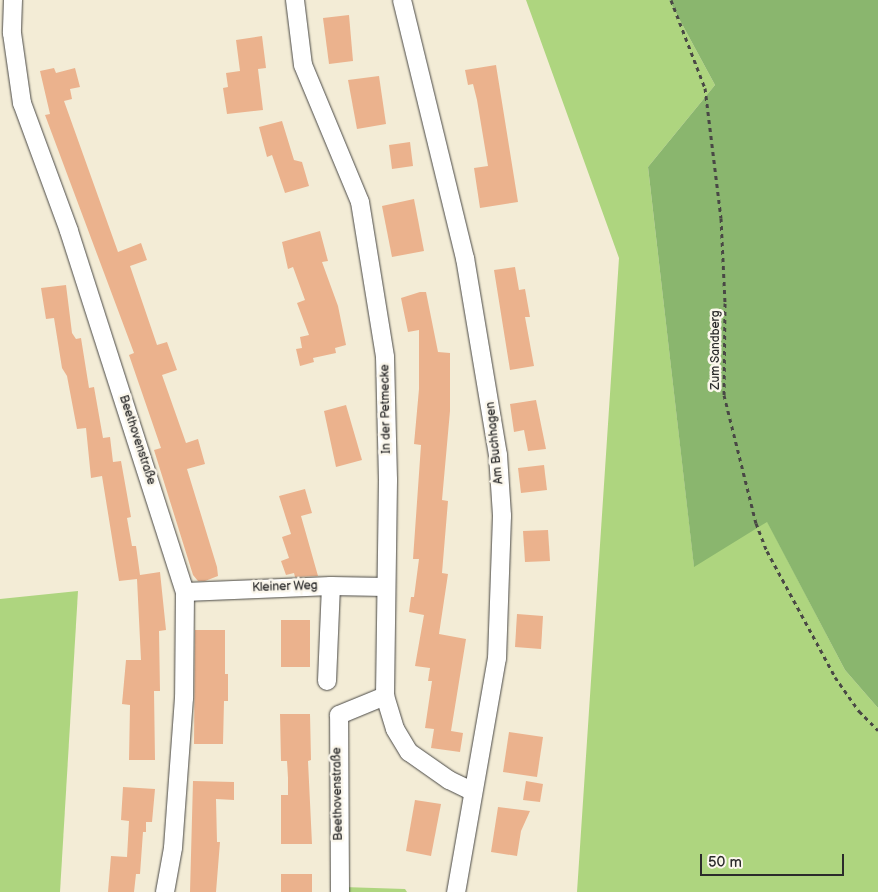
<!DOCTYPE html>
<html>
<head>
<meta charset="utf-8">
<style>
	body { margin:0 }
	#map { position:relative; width:878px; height:892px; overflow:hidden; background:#f3ecd6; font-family:"Balsamiq Sans",sans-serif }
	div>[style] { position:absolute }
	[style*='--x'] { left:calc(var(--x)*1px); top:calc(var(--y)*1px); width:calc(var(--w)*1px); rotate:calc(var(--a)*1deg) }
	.green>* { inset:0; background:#aed57f }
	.forest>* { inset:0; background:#8ab66e }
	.building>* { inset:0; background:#ebb28d }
	.path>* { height:3px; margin-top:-1.5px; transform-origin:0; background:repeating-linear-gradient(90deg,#494845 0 4px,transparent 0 8px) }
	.roads { filter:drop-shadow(0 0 1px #494845) drop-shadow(0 0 1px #494845) }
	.street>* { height:18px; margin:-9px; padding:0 9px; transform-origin:9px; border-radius:9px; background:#fff }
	span { translate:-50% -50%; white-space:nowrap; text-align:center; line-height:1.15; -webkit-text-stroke:5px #fbf7ec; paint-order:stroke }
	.street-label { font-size:12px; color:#2b2b2b }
	.scale { position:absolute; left:700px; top:854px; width:144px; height:22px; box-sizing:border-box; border:2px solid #2b2b2b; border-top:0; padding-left:6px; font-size:15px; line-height:18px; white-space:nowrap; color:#2b2b2b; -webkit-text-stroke:4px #fbf7ec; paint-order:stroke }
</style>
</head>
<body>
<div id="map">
	<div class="green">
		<div style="clip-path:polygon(526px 0,669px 0,715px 85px,648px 167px,694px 566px,767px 521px,845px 670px,878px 708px,878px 892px,577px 892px,619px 258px)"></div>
		<div style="clip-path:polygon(78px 591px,60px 892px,0 892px,0 599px)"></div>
		<div style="clip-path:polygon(343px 887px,405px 889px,407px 892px,343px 892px)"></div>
	</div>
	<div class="forest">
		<div style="clip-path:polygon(669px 0,878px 0,878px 708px,845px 670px,767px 522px,694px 567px,648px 167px,715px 85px)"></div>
	</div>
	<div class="building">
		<div style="clip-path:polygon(349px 15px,353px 61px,329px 64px,323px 18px)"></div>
		<div style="clip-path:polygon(262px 36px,266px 68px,258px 69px,263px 110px,227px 114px,223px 88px,228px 87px,226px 73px,240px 71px,236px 40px)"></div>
		<div style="clip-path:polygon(496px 65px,518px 202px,480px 208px,474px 168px,488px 166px,477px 100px,473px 84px,468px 85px,465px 70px)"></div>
		<div style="clip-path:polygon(54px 68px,56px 73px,75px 68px,80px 87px,70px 89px,72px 99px,64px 101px,118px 252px,141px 243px,147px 260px,130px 266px,157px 345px,167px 342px,177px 370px,162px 375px,186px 443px,198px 439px,205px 464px,187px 469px,217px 567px,218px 576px,205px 581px,198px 581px,193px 575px,154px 450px,161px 448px,129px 355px,134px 353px,45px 115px,50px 114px,40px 71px)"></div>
		<div style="clip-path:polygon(379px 76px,386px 124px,357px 129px,348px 80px)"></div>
		<div style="clip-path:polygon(282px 121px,294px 160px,302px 162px,309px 186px,285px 193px,272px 155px,267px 157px,259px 127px)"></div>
		<div style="clip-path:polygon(410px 142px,413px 166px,392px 169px,389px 145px)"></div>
		<div style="clip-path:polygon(414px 199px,424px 251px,392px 257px,382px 206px)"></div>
		<div style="clip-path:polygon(320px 231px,328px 261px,322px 262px,338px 306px,346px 345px,335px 348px,336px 353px,313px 358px,314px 362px,300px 366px,296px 349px,302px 348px,300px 337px,309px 335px,297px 303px,305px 300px,293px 267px,288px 269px,282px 242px)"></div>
		<div style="clip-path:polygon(515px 267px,519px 290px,525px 289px,530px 317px,525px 317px,534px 366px,510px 370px,494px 270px)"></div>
		<div style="clip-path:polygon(66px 285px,72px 333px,76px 339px,81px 338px,89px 388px,94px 387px,103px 438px,110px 437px,113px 462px,121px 461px,131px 517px,127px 518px,132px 546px,136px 546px,140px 575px,160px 572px,166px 630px,159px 631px,160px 691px,154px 691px,155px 760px,129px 760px,130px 705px,122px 704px,126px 660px,141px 660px,137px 579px,119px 581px,102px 476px,91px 478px,86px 428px,77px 429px,67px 376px,62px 368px,54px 318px,46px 319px,41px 288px)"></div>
		<div style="clip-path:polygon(420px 292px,426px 292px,438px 352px,450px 353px,450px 411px,442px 500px,448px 501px,442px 573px,448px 574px,439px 634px,466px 639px,451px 731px,463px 733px,460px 752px,431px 748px,434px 729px,425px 728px,432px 681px,428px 681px,430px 668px,415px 666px,424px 615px,409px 612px,411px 597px,414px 597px,419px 559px,413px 559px,421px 445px,414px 444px,419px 389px,419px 330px,408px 332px,401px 298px)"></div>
		<div style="clip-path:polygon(536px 400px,546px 449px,528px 451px,524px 430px,514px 432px,510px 404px)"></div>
		<div style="clip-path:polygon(346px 405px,362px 460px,336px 467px,324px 411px)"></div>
		<div style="clip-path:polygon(544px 465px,547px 490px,521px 493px,518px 468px)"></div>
		<div style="clip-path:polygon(305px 489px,312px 513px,301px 516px,318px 576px,295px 577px,294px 573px,286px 575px,281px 561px,289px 558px,282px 537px,291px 534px,279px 496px)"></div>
		<div style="clip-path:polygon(548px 530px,550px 561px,525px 562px,523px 531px)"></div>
		<div style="clip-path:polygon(517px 614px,543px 616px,541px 649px,515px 647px)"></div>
		<div style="clip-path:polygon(281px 620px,310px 620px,310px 667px,281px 667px)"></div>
		<div style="clip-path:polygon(195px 630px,225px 630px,225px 674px,228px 674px,228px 701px,224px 701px,223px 744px,194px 744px)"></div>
		<div style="clip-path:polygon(280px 714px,310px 714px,311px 760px,308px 761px,312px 844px,281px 844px,281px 795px,288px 795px,288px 778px,287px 761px,281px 761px)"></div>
		<div style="clip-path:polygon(509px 732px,543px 737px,537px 777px,503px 772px)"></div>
		<div style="clip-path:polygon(193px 781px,234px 782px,234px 800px,216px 799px,217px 842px,220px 842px,216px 892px,190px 892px)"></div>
		<div style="clip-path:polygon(526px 781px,543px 784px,540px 802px,523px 800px)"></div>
		<div style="clip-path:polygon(123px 787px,155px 789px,152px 822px,146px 822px,146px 832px,143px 832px,140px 874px,136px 874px,134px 892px,108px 892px,111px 856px,127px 857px,129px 821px,121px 820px)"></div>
		<div style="clip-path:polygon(415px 800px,441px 804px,431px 856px,406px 851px)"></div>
		<div style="clip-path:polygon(498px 807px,530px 811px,521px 831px,517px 856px,491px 852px)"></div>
		<div style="clip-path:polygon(281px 874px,312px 874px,312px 892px,281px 892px)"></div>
	</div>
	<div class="path">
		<div style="--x:671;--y:0;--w:94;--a:68.9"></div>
		<div style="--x:705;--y:88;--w:131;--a:83"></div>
		<div style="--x:721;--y:218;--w:85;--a:87.3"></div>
		<div style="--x:725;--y:303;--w:92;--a:90.6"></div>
		<div style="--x:724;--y:395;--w:132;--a:76"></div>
		<div style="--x:756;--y:523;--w:30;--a:69"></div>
		<div style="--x:767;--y:551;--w:143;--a:61.6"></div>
		<div style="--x:835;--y:677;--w:42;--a:54.8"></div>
		<div style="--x:859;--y:711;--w:27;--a:45"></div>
	</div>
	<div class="roads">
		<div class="street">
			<div style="--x:13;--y:0;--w:33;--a:92"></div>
			<div style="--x:12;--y:33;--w:71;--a:81.9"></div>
			<div style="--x:22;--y:103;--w:136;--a:69.8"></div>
			<div style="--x:69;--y:231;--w:379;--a:72.2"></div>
			<div style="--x:185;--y:592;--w:106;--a:90.5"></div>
			<div style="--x:184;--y:698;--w:150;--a:94.2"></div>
			<div style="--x:173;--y:848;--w:45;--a:100.3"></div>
			<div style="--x:295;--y:0;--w:65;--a:83"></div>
			<div style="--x:303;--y:65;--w:148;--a:67.4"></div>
			<div style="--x:360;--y:202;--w:157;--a:80.8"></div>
			<div style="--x:385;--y:357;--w:123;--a:88.6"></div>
			<div style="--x:388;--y:480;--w:216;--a:90.8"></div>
			<div style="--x:385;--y:696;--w:34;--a:73"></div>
			<div style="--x:395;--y:729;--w:27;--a:59"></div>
			<div style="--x:409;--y:752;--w:49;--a:35"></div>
			<div style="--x:449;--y:780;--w:25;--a:26"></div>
			<div style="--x:402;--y:0;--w:266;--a:76.3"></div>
			<div style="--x:465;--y:258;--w:200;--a:80.5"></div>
			<div style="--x:498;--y:455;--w:61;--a:86.2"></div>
			<div style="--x:502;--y:516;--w:142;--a:92"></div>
			<div style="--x:497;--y:658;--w:238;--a:99.9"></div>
			<div style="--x:185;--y:592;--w:146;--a:-2.4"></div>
			<div style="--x:331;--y:586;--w:54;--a:1.1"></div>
			<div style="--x:327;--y:681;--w:95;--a:-87.6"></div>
			<div style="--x:340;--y:892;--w:177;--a:-90.3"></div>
			<div style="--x:339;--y:715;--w:50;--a:-22.4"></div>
		</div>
	</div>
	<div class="street-label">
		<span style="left:716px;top:350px;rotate:-90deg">Zum Sandberg</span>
		<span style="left:386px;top:409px;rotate:-91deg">In der Petmecke</span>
		<span style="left:137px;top:440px;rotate:72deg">Beethovenstraße</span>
		<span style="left:495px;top:443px;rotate:-96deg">Am Buchhagen</span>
		<span style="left:285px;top:587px;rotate:-2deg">Kleiner Weg</span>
		<span style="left:338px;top:794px;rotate:-91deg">Beethovenstraße</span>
	</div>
	<div class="scale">50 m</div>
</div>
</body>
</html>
